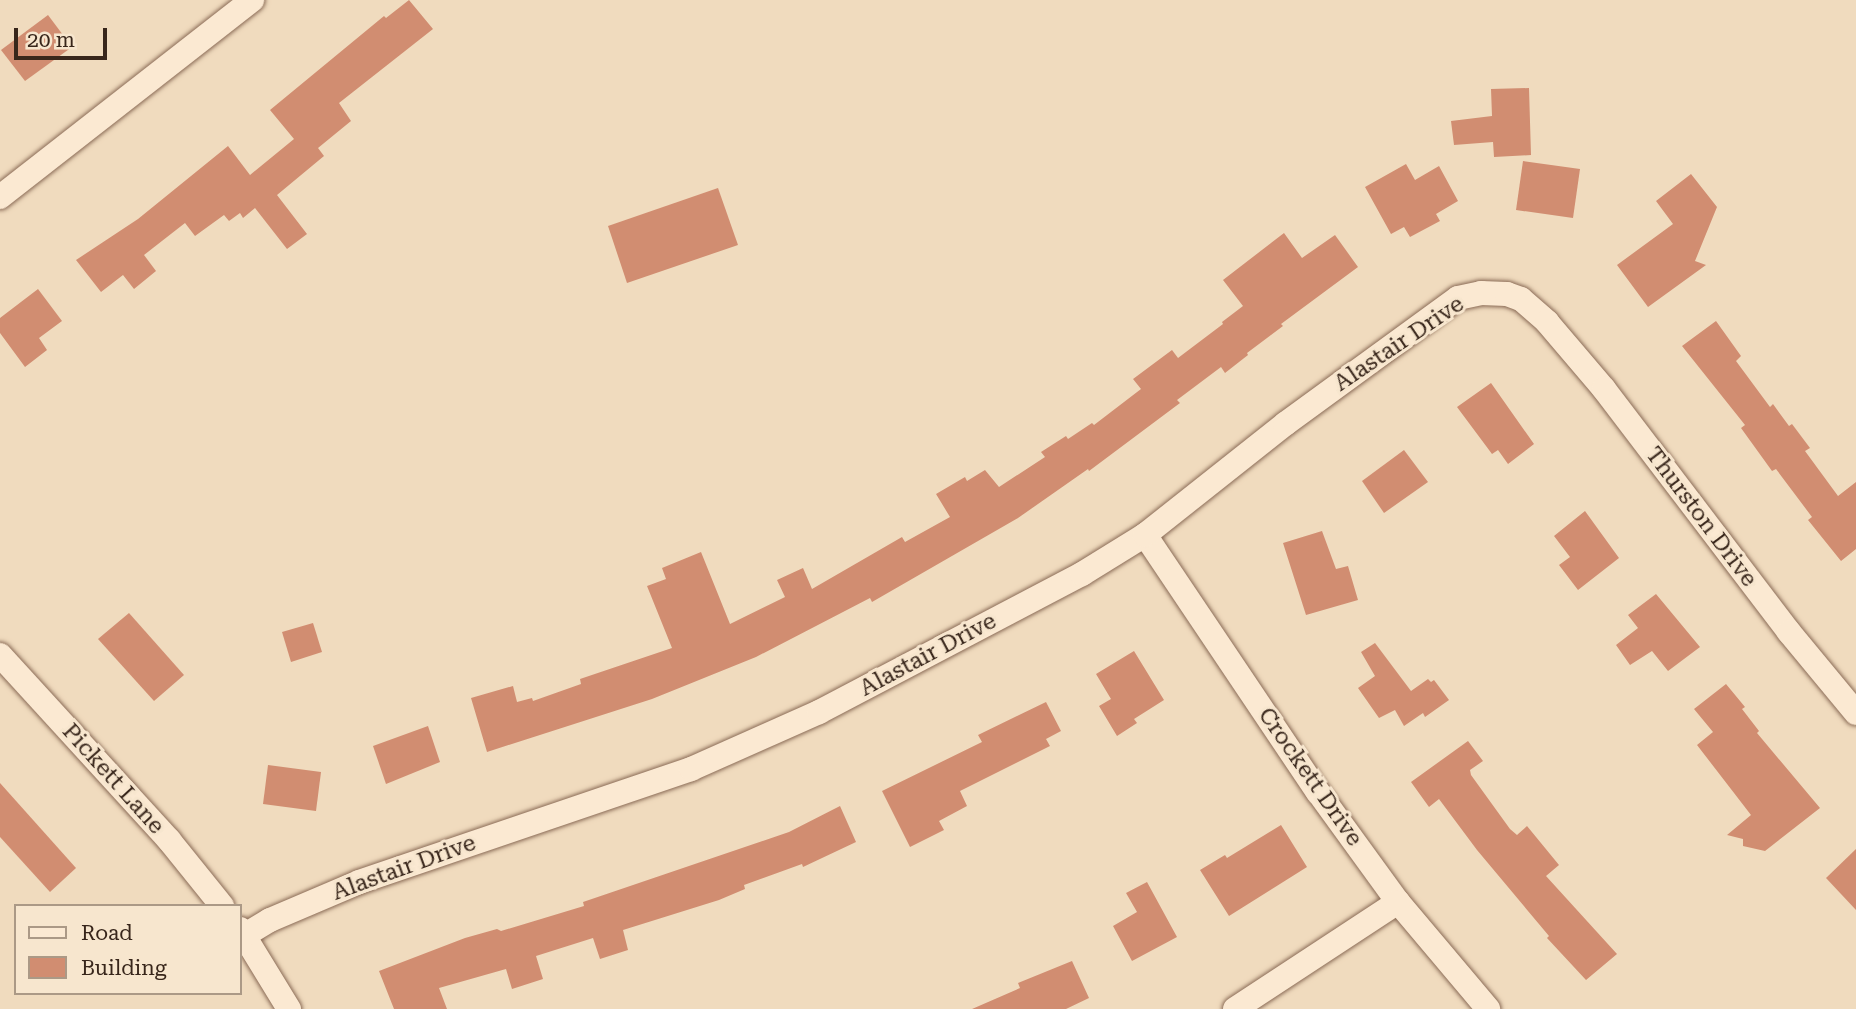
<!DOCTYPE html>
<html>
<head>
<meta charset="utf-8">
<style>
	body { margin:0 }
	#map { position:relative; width:1856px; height:1009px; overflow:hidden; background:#f0dbbe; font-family:"Roboto Serif",serif }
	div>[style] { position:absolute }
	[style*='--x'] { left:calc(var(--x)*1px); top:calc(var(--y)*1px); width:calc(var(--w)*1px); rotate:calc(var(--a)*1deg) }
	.building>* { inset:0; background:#d18d71 }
	.roads { filter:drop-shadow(0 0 2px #8a6b56) drop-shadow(0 0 2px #8a6b56) }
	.minor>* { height:24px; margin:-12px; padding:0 12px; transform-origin:12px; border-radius:12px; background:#fbe9d2 }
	span { translate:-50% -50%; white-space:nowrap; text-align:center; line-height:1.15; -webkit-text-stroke:6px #f7e6ce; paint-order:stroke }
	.street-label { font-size:23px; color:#38261b }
	.legend { position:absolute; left:14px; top:904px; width:228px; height:91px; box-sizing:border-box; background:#f7e6ce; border:2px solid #ab9986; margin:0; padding:9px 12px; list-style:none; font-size:21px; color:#38261b }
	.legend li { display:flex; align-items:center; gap:14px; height:35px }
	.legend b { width:35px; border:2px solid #ab9986 }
	.scale { position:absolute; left:14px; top:28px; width:93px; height:32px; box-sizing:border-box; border:4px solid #38261b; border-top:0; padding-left:9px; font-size:21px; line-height:24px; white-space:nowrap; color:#38261b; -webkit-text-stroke:5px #f7e6ce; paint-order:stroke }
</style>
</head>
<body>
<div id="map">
	<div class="building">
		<div style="clip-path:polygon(409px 0,433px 29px,339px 103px,351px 121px,318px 148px,324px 156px,277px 195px,307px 234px,287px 249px,255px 208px,243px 218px,240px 213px,229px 221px,224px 215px,195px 236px,185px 223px,144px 255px,156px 271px,134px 289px,123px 275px,101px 292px,76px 260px,138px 219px,228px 146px,250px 175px,294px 139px,270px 110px,384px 16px,386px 18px)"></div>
		<div style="clip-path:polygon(48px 15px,72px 47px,25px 81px,1px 50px)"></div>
		<div style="clip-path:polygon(1529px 88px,1531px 155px,1494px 157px,1493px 142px,1454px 145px,1451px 121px,1492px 116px,1491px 89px)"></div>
		<div style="clip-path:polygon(1523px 161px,1580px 169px,1573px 218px,1516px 210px)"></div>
		<div style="clip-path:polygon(1406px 164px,1415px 180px,1439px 166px,1458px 201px,1436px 214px,1440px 221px,1410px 237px,1404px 227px,1391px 234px,1365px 187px)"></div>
		<div style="clip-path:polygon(1691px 174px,1717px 207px,1695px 261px,1706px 265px,1648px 307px,1617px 265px,1673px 224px,1656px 201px)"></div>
		<div style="clip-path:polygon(718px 188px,738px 245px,627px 283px,608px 226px)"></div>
		<div style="clip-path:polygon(1284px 233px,1302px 258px,1335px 235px,1358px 267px,1281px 324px,1283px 326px,1247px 353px,1248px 355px,1225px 373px,1221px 367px,1177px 400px,1180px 403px,1089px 471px,1088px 469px,1018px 518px,872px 602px,870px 598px,756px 657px,652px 699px,487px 752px,471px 698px,513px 686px,517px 702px,532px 698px,533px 701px,581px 684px,580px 679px,672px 648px,647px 586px,666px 579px,662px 568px,701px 552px,730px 624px,785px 597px,777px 580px,803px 568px,812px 589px,902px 537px,905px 542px,950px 517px,936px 494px,965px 477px,967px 481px,985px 470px,999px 487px,1045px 457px,1041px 452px,1066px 436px,1068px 439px,1092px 423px,1094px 425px,1141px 389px,1133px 379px,1172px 350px,1178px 358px,1223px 324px,1222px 322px,1243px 306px,1223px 280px)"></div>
		<div style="clip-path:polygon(38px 289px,62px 321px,39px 338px,47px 350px,25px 367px,0 333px,0 318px)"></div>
		<div style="clip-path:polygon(1716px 321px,1741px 356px,1736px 361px,1770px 407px,1773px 404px,1789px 426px,1792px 424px,1810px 448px,1805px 451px,1838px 496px,1856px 482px,1856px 549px,1841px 561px,1808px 520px,1812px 517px,1776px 469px,1772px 471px,1741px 428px,1745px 425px,1682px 346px)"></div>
		<div style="clip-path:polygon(1491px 383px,1534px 444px,1508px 464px,1498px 450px,1492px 454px,1457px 407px)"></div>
		<div style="clip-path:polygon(1404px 450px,1428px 482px,1384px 513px,1362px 481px)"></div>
		<div style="clip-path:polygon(1585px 511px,1619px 558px,1578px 590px,1559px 565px,1570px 557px,1554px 536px)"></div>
		<div style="clip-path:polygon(1322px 531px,1336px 569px,1348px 566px,1358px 600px,1306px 615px,1283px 543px)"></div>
		<div style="clip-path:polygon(1656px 594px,1700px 647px,1668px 671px,1652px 651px,1630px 665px,1616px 645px,1638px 628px,1628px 615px)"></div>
		<div style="clip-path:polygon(129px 613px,184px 675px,154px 701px,98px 639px)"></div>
		<div style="clip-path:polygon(313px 623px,322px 652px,291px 662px,282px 632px)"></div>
		<div style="clip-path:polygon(1375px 643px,1411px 691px,1428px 679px,1431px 682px,1434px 680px,1449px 700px,1425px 717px,1423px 713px,1404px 726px,1395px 710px,1379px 718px,1358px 688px,1375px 676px,1361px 652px)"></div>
		<div style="clip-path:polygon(1134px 651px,1164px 700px,1134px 719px,1137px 723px,1117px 736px,1099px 706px,1111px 699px,1096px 674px)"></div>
		<div style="clip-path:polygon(1726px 684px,1745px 707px,1742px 709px,1759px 731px,1757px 733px,1820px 808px,1765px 851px,1743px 846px,1743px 839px,1727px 835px,1751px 815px,1697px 745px,1713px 732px,1694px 709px)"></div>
		<div style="clip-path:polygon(1046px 702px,1061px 731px,1046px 739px,1050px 746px,960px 791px,967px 806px,939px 821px,944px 830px,910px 847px,882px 791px,982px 742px,978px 735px)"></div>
		<div style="clip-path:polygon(428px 726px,440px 762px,386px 784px,373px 746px)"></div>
		<div style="clip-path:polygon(1468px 741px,1483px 761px,1470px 770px,1471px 775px,1510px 829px,1517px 835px,1527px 826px,1559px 865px,1546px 876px,1617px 954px,1586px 980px,1547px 938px,1549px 936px,1477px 850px,1439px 799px,1429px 807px,1411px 782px)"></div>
		<div style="clip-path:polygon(268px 765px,321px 772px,316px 811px,263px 804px)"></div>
		<div style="clip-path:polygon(0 783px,76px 868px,50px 892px,0 837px)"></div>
		<div style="clip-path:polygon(840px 806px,856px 842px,803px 867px,802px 864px,744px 885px,745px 889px,719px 900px,623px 930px,628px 950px,600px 959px,593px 938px,536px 956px,543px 979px,512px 989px,506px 969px,439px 988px,447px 1009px,394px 1009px,379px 971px,465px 938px,497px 929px,501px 931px,584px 906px,583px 902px,789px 832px)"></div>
		<div style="clip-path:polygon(1281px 825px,1307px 867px,1229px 916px,1200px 870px,1225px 855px,1227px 858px)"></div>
		<div style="clip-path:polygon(1856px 849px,1856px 910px,1826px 878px)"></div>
		<div style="clip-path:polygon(1147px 882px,1177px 937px,1132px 961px,1113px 926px,1137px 912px,1126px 893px)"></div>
		<div style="clip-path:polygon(1072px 961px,1089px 998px,1066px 1009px,972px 1009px,1020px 988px,1018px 983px)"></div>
	</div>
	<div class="roads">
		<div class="minor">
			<div style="--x:0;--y:197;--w:320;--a:-38"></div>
			<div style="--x:1145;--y:535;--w:310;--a:56.1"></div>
			<div style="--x:1318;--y:792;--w:136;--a:54"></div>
			<div style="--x:1398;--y:902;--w:140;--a:49.9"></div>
			<div style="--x:0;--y:655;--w:251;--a:47.6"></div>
			<div style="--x:169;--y:840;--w:85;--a:51.2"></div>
			<div style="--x:240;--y:929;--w:94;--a:58.5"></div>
			<div style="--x:245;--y:935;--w:29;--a:-31"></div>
			<div style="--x:270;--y:920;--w:97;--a:-23.1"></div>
			<div style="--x:359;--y:882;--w:351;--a:-18.8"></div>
			<div style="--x:691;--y:769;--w:140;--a:-24"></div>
			<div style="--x:819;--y:712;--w:297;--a:-27.7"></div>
			<div style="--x:1082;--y:574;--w:74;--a:-31.8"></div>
			<div style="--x:1145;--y:535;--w:179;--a:-38.4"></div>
			<div style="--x:1285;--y:424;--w:214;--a:-36.1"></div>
			<div style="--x:1458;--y:298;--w:24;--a:-12"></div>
			<div style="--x:1481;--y:293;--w:26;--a:2"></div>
			<div style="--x:1507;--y:294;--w:15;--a:20"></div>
			<div style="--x:1521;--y:299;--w:35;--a:41"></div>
			<div style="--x:1547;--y:322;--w:88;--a:49.6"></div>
			<div style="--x:1604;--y:389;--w:305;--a:52.7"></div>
			<div style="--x:1789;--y:632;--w:105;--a:50.4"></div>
			<div style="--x:1235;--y:1009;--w:195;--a:-33.3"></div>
		</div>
	</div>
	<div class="street-label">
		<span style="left:1399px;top:344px;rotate:-34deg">Alastair Drive</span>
		<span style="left:1701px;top:517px;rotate:53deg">Thurston Drive</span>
		<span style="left:928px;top:655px;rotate:-28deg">Alastair Drive</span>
		<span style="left:1310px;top:777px;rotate:55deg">Crockett Drive</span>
		<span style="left:113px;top:779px;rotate:48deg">Pickett Lane</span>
		<span style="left:404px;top:868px;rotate:-20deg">Alastair Drive</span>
	</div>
	<ul class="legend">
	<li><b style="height:9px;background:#fbe9d2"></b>Road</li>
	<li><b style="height:19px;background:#d18d71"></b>Building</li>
	</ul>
	<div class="scale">20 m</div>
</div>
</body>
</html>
